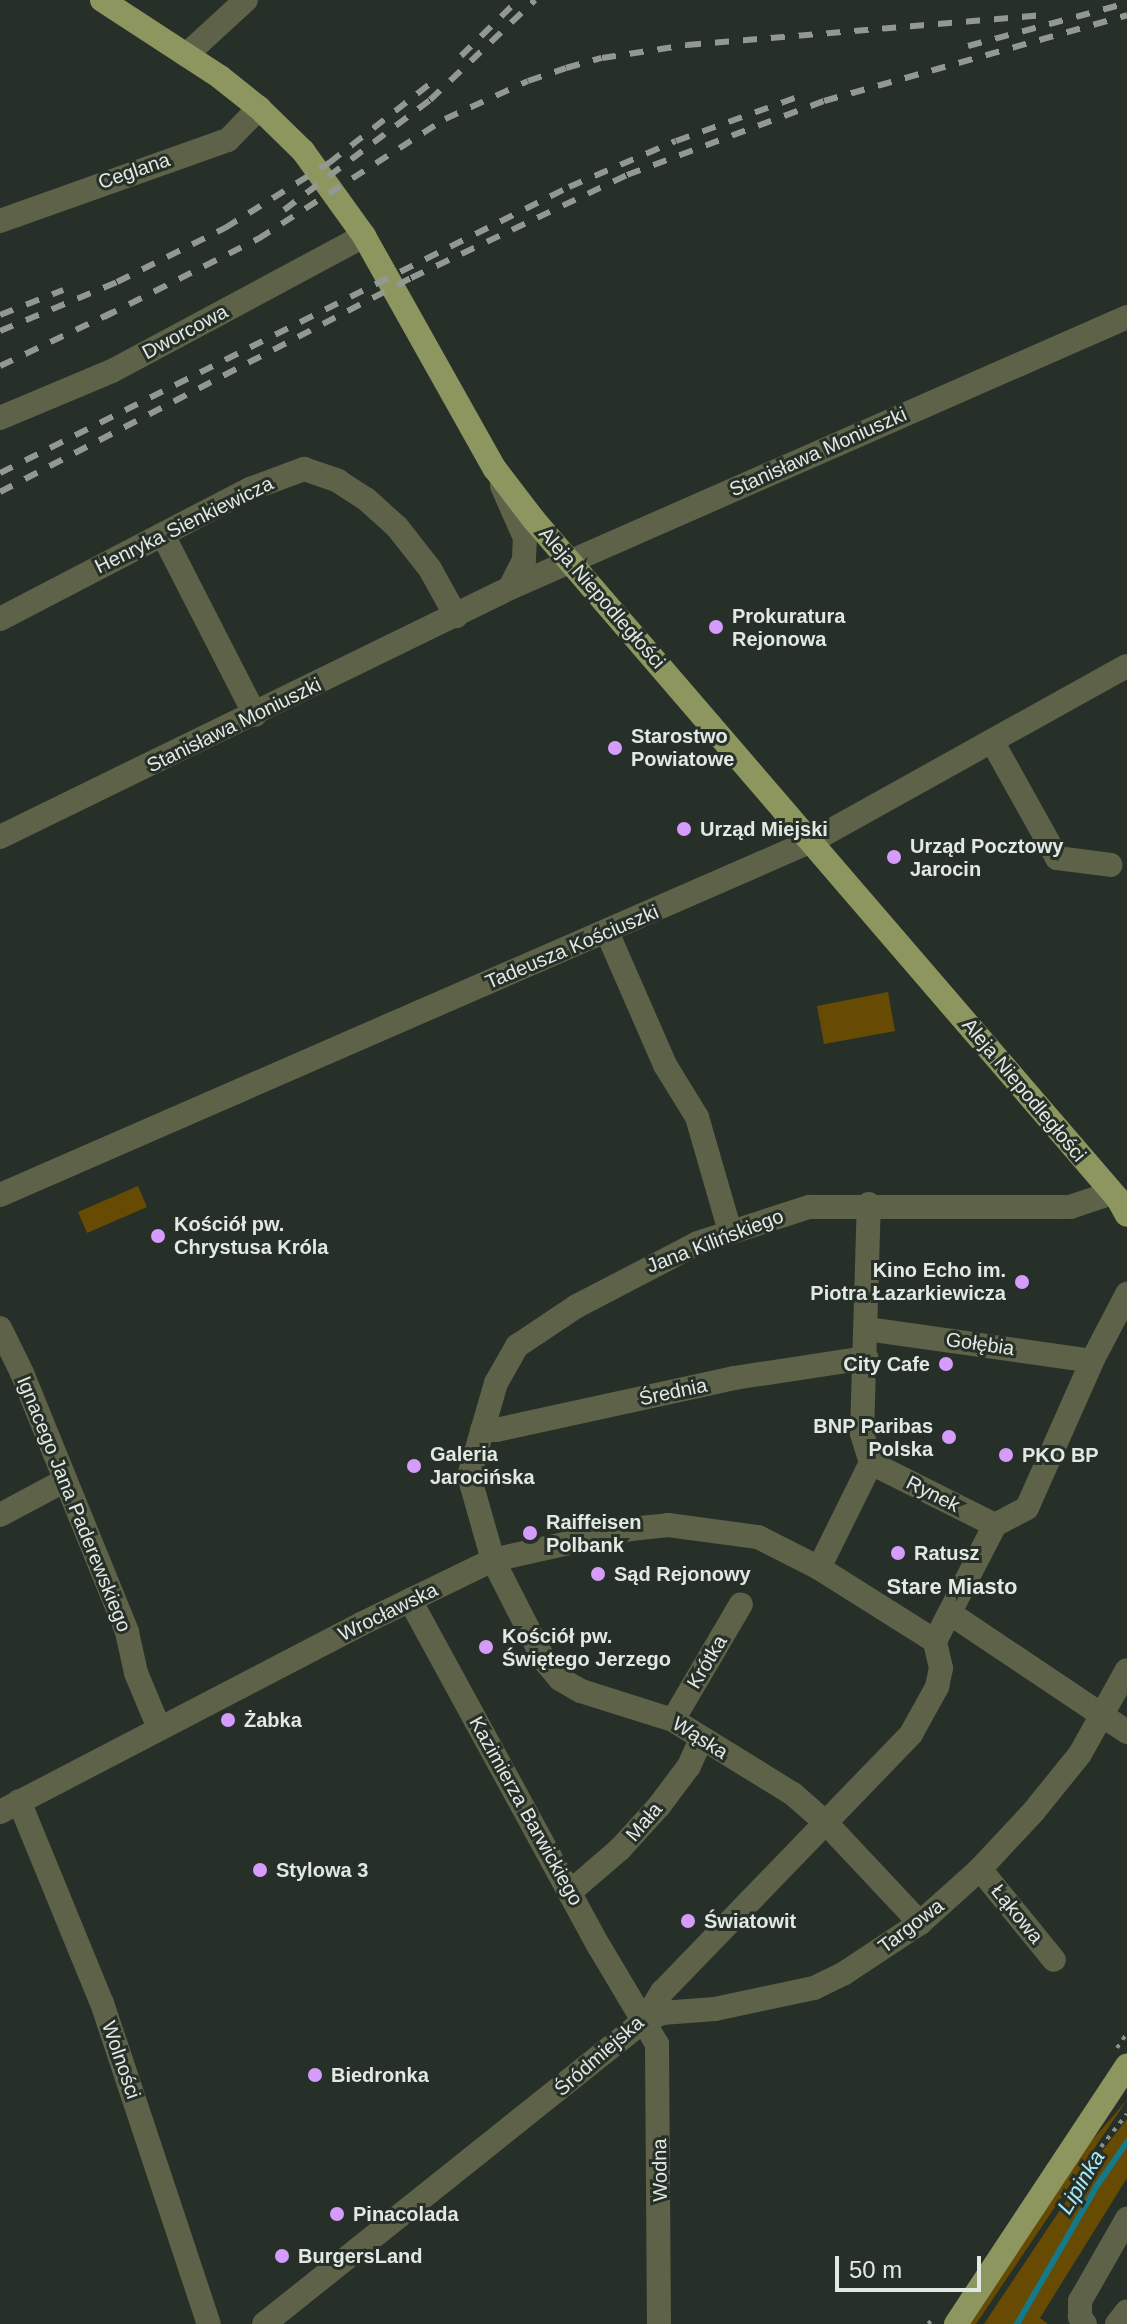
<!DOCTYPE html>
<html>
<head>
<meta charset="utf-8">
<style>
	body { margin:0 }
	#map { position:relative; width:1127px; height:2324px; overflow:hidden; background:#273028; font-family:Helvetica,sans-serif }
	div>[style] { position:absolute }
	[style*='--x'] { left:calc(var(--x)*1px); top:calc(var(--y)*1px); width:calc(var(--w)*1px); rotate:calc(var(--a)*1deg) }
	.green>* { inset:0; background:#674b03 }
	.stream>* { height:6px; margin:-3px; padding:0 3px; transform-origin:3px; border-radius:3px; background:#13798b }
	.path>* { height:4px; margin-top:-2px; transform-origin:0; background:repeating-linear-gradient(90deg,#8b928c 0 4px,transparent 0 10px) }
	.minor>* { height:24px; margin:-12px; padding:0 12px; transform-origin:12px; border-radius:12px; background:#5e6248 }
	.major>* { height:24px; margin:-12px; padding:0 12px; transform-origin:12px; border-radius:12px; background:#8e9660 }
	.rail>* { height:6px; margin-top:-3px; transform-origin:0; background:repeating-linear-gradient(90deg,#929993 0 14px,transparent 0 28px) }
	.dots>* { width:22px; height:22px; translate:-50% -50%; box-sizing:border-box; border:4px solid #273028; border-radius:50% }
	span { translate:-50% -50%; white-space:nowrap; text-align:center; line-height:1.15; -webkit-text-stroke:6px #273028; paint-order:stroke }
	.street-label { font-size:20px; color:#e2e8e3 }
	.poi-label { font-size:20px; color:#e2e8e3; font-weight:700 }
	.left { translate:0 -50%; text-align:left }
	.right { translate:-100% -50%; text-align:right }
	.neighbourhood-label { font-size:22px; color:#e2e8e3; font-weight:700 }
	.water-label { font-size:22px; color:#a6eafa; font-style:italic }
	.scale { position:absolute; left:835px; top:2256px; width:146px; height:36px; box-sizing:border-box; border:4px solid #e2e8e3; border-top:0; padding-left:10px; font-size:24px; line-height:28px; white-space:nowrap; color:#e2e8e3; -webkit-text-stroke:6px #273028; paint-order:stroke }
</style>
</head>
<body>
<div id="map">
	<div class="green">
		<div style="clip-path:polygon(888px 992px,895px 1031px,824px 1044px,817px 1006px)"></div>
		<div style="clip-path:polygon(138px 1186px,147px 1207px,87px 1233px,78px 1212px)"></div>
		<div style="clip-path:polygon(1127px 2100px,976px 2324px,969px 2324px,1086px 2147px)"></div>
		<div style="clip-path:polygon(1127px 2119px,1127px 2178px,1040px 2318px,1048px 2324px,984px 2324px,1082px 2177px)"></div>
	</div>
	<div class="stream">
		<div style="--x:1017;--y:2324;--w:158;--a:-60"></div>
		<div style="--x:1096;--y:2187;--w:55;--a:-55.4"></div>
	</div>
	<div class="path">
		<div style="--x:1117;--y:2048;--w:18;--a:-56"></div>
		<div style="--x:1101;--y:2147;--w:42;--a:-51.8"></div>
		<div style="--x:928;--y:2324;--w:10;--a:-45"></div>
	</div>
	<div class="minor">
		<div style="--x:186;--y:55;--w:81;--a:-42.5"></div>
		<div style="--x:0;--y:221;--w:242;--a:-19.6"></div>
		<div style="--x:228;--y:140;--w:45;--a:-45.9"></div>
		<div style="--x:0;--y:418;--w:121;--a:-22.8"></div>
		<div style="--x:112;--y:371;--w:286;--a:-28.2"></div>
		<div style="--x:502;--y:486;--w:57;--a:66.1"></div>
		<div style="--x:525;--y:538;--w:22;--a:93"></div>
		<div style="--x:524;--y:560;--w:31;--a:117"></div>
		<div style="--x:163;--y:535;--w:202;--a:62.9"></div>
		<div style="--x:0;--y:619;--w:282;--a:-27.5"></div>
		<div style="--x:250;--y:489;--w:58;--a:-20.3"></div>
		<div style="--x:304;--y:469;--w:36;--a:19"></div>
		<div style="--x:338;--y:481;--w:33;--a:33"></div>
		<div style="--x:366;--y:499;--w:42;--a:42.1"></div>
		<div style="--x:397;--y:527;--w:53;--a:51.8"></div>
		<div style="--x:430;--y:569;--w:54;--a:61"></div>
		<div style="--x:992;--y:741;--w:134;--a:60.9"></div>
		<div style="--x:1057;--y:858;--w:54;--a:7.4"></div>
		<div style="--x:0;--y:837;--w:568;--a:-26.02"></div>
		<div style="--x:510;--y:588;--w:674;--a:-23.71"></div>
		<div style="--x:607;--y:932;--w:145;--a:66.4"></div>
		<div style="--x:665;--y:1065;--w:61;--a:58.4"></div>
		<div style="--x:697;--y:1117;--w:119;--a:73.9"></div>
		<div style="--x:0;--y:1195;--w:886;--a:-23.56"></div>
		<div style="--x:812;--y:841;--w:360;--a:-29.1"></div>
		<div style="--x:0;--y:1328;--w:50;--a:63.9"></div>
		<div style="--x:22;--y:1373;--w:279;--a:67.9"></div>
		<div style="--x:127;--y:1632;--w:42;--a:77.6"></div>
		<div style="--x:136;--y:1673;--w:60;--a:67.3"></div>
		<div style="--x:867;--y:1329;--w:227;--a:8.1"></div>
		<div style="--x:482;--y:1430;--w:14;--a:0"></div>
		<div style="--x:496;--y:1430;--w:244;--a:-12.3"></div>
		<div style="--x:734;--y:1378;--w:134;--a:-8.6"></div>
		<div style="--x:871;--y:1463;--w:139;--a:26.6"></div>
		<div style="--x:0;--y:1515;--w:72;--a:-28"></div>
		<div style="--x:493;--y:1560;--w:87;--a:-105.9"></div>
		<div style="--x:469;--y:1476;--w:97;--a:-73.8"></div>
		<div style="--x:496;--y:1383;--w:43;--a:-60.4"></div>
		<div style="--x:517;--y:1346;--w:72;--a:-33.7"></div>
		<div style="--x:577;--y:1306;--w:136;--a:-27.5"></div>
		<div style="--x:698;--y:1243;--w:117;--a:-18"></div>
		<div style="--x:809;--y:1207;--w:261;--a:0"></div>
		<div style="--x:1070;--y:1207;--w:44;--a:-18.4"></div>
		<div style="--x:493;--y:1560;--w:112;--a:63"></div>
		<div style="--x:544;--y:1660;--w:25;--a:50"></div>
		<div style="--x:560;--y:1679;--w:24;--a:30"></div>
		<div style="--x:581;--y:1691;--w:96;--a:17.5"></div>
		<div style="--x:673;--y:1720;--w:141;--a:31.7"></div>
		<div style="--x:793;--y:1794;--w:45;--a:41.4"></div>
		<div style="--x:827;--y:1824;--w:136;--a:46.8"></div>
		<div style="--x:819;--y:1568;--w:117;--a:-63.7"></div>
		<div style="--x:871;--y:1463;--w:30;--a:-107"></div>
		<div style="--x:862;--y:1434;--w:230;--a:-88.3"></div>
		<div style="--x:410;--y:1600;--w:396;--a:61.4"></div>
		<div style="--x:600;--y:1948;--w:112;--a:59.3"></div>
		<div style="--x:657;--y:2044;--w:280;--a:89.6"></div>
		<div style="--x:951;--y:1614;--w:212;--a:33.8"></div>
		<div style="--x:673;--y:1720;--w:134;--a:-59.6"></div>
		<div style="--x:19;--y:1801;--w:218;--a:67.7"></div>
		<div style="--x:102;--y:2003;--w:338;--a:71.6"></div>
		<div style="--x:0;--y:1812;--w:407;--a:-27.5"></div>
		<div style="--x:361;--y:1624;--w:147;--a:-25.9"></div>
		<div style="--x:493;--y:1560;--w:141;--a:-12.7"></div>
		<div style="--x:631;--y:1529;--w:37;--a:-6"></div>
		<div style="--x:668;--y:1525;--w:91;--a:7.6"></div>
		<div style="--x:758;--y:1537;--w:68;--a:26.9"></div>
		<div style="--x:819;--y:1568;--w:137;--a:32.2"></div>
		<div style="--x:935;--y:1641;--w:131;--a:-62.7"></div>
		<div style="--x:995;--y:1525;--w:36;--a:-28"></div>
		<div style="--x:1027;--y:1508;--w:161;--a:-66.1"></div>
		<div style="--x:1092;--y:1361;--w:76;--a:-62.4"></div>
		<div style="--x:980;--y:1869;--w:117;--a:50.9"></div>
		<div style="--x:570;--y:1892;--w:66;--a:-40.7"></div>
		<div style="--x:620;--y:1849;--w:58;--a:-47.8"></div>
		<div style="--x:659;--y:1806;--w:50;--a:-53.1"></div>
		<div style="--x:689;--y:1766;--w:30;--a:-66"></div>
		<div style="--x:645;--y:2020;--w:18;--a:-22"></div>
		<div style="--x:662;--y:2013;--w:53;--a:-4.3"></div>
		<div style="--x:715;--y:2009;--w:101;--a:-12"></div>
		<div style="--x:814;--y:1988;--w:32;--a:-26"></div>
		<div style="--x:843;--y:1974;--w:92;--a:-33.5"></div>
		<div style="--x:920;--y:1923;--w:81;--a:-42"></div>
		<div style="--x:980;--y:1869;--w:79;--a:-47"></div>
		<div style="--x:1034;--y:1811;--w:73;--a:-51.1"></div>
		<div style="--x:1080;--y:1754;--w:96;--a:-60.8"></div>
		<div style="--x:264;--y:2324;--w:487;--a:-38.6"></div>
		<div style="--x:645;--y:2020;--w:33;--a:-59"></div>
		<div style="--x:662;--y:1992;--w:359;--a:-46"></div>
		<div style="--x:911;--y:1734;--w:54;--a:-61"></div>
		<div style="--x:937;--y:1687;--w:19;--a:-78"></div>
		<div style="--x:941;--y:1668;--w:28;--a:-103"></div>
		<div style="--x:1085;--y:2324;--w:9;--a:-126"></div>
		<div style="--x:1080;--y:2317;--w:16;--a:-90"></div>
		<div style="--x:1080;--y:2301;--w:95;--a:-60.2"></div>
		<div style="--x:1117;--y:2324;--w:16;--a:-52"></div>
	</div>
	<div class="major">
		<div style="--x:102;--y:0;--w:141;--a:33.1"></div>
		<div style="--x:220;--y:77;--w:50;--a:38.5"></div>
		<div style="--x:259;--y:108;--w:62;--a:44.3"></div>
		<div style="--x:303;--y:151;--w:105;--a:54.3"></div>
		<div style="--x:364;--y:236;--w:267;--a:60.7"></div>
		<div style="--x:495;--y:469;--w:64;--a:52.6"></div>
		<div style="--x:534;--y:520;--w:896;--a:49.3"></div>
		<div style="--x:1118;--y:1199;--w:18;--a:61"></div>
		<div style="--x:956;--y:2324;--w:310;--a:-56.5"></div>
	</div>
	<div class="rail">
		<div style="--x:968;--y:46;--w:165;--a:-15.1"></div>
		<div style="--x:461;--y:56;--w:80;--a:-44.5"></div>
		<div style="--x:284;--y:210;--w:183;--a:-37"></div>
		<div style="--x:430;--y:100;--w:145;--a:-43.6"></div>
		<div style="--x:0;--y:315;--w:68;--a:-21.6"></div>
		<div style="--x:104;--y:317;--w:173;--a:-26.9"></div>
		<div style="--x:258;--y:239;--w:222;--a:-32.7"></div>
		<div style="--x:445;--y:119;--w:91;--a:-24.6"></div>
		<div style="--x:528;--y:81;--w:40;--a:-18.9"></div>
		<div style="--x:566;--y:68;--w:37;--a:-16"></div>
		<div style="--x:602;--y:58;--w:86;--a:-8.7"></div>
		<div style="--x:687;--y:45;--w:361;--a:-4.8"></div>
		<div style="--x:0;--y:331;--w:127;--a:-22.7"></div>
		<div style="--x:117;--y:282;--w:121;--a:-26.6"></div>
		<div style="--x:225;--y:228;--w:123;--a:-32"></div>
		<div style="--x:329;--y:163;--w:135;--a:-38.1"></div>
		<div style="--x:0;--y:366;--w:125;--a:-25.5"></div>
		<div style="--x:0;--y:473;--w:637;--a:-26.69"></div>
		<div style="--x:569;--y:187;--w:116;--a:-23.3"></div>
		<div style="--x:676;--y:141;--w:127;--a:-19.9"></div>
		<div style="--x:0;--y:492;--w:463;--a:-27.5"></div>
		<div style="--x:411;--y:278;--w:239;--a:-25.5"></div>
		<div style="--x:627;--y:175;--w:210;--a:-20.6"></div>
		<div style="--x:824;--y:101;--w:315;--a:-15.8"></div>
	</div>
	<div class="dots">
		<div style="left:716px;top:627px;background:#d59cfb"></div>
		<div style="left:615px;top:748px;background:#d59cfb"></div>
		<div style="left:684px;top:829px;background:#d59cfb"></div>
		<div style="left:894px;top:857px;background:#d59cfb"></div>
		<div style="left:158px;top:1236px;background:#d59cfb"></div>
		<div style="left:1022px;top:1282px;background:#d59cfb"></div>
		<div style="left:946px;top:1364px;background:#d59cfb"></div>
		<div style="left:949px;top:1437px;background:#d59cfb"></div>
		<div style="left:1006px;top:1455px;background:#d59cfb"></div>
		<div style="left:414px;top:1466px;background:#d59cfb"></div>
		<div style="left:530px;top:1533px;background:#d59cfb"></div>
		<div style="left:898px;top:1553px;background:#d59cfb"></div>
		<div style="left:598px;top:1574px;background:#d59cfb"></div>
		<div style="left:486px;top:1647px;background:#d59cfb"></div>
		<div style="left:228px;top:1720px;background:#d59cfb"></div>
		<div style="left:260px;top:1870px;background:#d59cfb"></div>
		<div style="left:688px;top:1921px;background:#d59cfb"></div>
		<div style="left:315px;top:2075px;background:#d59cfb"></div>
		<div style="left:337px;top:2214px;background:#d59cfb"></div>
		<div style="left:282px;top:2256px;background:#d59cfb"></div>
	</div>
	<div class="street-label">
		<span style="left:134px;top:171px;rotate:-19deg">Ceglana</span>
		<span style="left:185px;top:332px;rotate:-28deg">Dworcowa</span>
		<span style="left:818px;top:452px;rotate:-24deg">Stanisława Moniuszki</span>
		<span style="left:184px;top:525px;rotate:-26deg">Henryka Sienkiewicza</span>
		<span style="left:602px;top:598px;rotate:49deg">Aleja Niepodległości</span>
		<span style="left:234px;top:725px;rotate:-26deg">Stanisława Moniuszki</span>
		<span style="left:572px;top:947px;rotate:-23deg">Tadeusza Kościuszki</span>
		<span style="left:1024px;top:1090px;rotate:50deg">Aleja Niepodległości</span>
		<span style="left:715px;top:1241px;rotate:-21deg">Jana Kilińskiego</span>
		<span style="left:980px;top:1344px;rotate:8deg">Gołębia</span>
		<span style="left:673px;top:1392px;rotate:-12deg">Średnia</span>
		<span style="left:933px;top:1494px;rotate:27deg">Rynek</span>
		<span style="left:74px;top:1504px;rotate:68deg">Ignacego Jana Paderewskiego</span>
		<span style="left:388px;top:1612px;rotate:-26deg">Wrocławska</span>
		<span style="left:707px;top:1662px;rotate:-59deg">Krótka</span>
		<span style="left:700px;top:1738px;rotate:32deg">Wąska</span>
		<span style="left:526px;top:1811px;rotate:61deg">Kazimierza Barwickiego</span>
		<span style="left:644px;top:1822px;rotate:-49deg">Mała</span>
		<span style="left:1017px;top:1914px;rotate:51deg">Łąkowa</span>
		<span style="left:911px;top:1926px;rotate:-37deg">Targowa</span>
		<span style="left:599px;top:2056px;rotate:-41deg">Śródmiejska</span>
		<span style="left:121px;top:2060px;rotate:71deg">Wolności</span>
		<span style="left:660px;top:2170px;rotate:-91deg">Wodna</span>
	</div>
	<div class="poi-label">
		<span class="left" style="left:732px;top:628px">Prokuratura<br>Rejonowa</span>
		<span class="left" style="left:631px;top:748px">Starostwo<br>Powiatowe</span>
		<span class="left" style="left:700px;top:829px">Urząd Miejski</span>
		<span class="left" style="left:910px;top:858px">Urząd Pocztowy<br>Jarocin</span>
		<span class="left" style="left:174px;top:1236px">Kościół pw.<br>Chrystusa Króla</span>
		<span class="right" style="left:1006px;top:1282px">Kino Echo im.<br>Piotra Łazarkiewicza</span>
		<span class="right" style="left:930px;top:1364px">City Cafe</span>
		<span class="right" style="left:933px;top:1438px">BNP Paribas<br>Polska</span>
		<span class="left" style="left:430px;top:1466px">Galeria<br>Jarocińska</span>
		<span class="left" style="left:1022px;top:1455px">PKO BP</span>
		<span class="left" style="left:546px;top:1534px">Raiffeisen<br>Polbank</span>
		<span class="left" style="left:914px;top:1553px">Ratusz</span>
		<span class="left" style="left:614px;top:1574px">Sąd Rejonowy</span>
		<span class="left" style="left:502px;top:1648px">Kościół pw.<br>Świętego Jerzego</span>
		<span class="left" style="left:244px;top:1720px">Żabka</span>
		<span class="left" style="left:276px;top:1870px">Stylowa 3</span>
		<span class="left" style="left:704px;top:1921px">Światowit</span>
		<span class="left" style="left:331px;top:2075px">Biedronka</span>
		<span class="left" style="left:353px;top:2214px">Pinacolada</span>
		<span class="left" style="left:298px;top:2256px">BurgersLand</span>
	</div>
	<div class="neighbourhood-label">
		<span style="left:952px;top:1587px">Stare Miasto</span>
	</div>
	<div class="water-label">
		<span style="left:1081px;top:2182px;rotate:-59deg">Lipinka</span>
	</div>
	<div class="scale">50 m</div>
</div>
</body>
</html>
